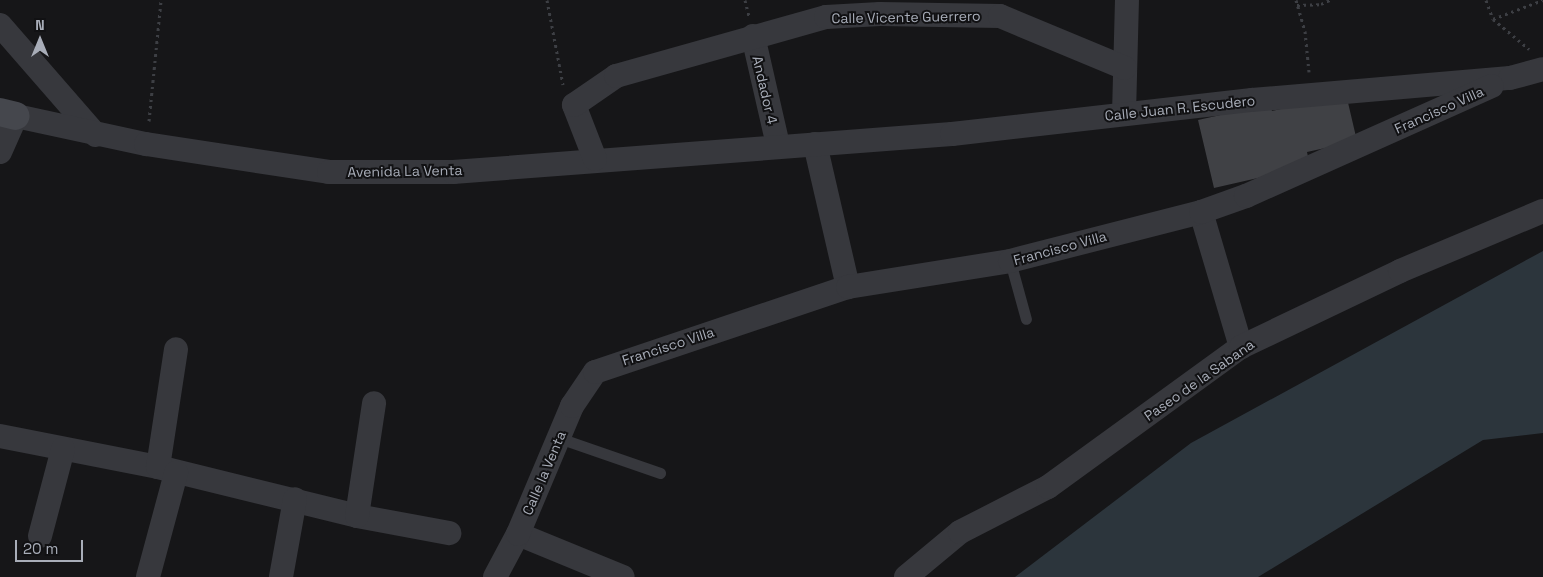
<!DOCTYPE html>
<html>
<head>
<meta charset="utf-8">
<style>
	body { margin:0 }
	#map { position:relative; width:1543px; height:577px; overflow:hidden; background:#161618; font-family:"Space Grotesk",sans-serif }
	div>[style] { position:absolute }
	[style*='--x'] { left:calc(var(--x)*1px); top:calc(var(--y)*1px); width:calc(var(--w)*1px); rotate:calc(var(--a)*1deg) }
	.water>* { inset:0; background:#2c353c }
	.building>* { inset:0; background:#404145 }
	.path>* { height:3px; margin-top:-1.5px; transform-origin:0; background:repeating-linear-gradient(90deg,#3d3f44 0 2.5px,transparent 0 6.5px) }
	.lane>* { height:11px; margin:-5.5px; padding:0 5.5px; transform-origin:5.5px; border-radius:5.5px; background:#37383d }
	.street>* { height:24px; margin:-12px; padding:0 12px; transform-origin:12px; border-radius:12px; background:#37383d }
	.secondary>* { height:28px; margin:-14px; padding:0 14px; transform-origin:14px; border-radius:14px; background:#45474d }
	span { translate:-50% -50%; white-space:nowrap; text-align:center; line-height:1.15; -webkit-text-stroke:4px #111113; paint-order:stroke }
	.street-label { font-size:14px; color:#a8adb8 }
	.north { position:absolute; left:15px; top:15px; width:50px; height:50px; -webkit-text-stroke:4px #111113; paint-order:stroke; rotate:0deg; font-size:14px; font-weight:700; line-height:20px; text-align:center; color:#a8adb8 }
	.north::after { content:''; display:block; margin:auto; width:18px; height:22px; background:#a8adb8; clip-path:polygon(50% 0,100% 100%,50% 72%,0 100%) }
	.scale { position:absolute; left:15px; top:540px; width:68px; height:22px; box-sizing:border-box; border:2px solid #a8adb8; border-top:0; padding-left:6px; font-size:15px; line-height:18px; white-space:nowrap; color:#a8adb8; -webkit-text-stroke:4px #111113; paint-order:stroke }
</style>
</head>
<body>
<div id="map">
	<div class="water">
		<div style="clip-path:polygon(1543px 251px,1543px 433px,1483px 440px,1258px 577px,1015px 577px,1191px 443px)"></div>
	</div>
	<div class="building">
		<div style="clip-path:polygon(1346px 94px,1357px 141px,1307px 152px,1310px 166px,1214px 188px,1198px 120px,1270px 104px,1272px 111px)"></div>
	</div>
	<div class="path">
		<div style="--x:547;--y:0;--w:86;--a:79.3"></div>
		<div style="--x:745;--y:0;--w:16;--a:76"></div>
		<div style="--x:1296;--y:0;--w:32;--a:74"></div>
		<div style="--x:1305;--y:31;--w:41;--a:84.4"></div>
		<div style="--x:1486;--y:0;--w:20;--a:70"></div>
		<div style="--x:1493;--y:19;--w:47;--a:39.8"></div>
		<div style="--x:1297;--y:5;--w:24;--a:-2"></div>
		<div style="--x:1321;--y:4;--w:10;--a:-24"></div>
		<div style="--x:1493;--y:19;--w:53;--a:-20.8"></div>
		<div style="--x:149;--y:121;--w:122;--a:-84.3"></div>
	</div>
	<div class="lane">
		<div style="--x:1010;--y:261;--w:60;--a:74.6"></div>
		<div style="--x:559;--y:438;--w:107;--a:19.1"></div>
	</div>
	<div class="street">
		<div style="--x:0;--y:25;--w:146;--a:48.9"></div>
		<div style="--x:753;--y:36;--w:112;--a:77.1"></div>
		<div style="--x:1124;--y:114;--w:114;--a:-88.5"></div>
		<div style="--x:815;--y:144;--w:147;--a:77"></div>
		<div style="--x:0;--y:152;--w:39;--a:-66"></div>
		<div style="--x:16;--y:116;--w:133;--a:12.2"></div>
		<div style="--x:146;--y:144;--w:185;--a:8.7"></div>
		<div style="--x:329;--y:172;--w:124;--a:0"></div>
		<div style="--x:453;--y:172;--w:500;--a:-4.35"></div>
		<div style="--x:952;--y:134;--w:302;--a:-6.5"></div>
		<div style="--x:1252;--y:100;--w:259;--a:-4.9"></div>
		<div style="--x:1510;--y:78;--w:34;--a:-15"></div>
		<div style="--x:595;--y:159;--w:58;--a:-111.3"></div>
		<div style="--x:574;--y:105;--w:51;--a:-34.6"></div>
		<div style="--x:616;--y:76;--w:218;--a:-15.7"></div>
		<div style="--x:826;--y:17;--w:54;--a:-3.2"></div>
		<div style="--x:880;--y:14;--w:120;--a:1"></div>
		<div style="--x:1000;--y:16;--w:135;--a:22.6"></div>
		<div style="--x:1201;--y:212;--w:141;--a:73.5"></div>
		<div style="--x:0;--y:436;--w:161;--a:11.1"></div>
		<div style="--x:158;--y:467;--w:205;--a:13.8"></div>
		<div style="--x:357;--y:516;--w:94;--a:10.5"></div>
		<div style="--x:158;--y:467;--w:119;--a:-81.3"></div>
		<div style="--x:357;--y:516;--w:114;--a:-81.4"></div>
		<div style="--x:518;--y:534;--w:113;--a:22.3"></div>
		<div style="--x:40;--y:536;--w:90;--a:-75.2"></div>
		<div style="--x:148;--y:577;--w:108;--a:-74.9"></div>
		<div style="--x:281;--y:577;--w:79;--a:-79.8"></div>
		<div style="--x:495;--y:577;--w:49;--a:-61.9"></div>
		<div style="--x:518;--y:534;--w:139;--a:-67.1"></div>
		<div style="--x:572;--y:406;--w:41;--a:-55.9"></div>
		<div style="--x:595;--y:372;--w:267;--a:-18.6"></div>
		<div style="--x:848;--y:287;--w:164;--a:-9.1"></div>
		<div style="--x:1010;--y:261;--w:197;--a:-14.4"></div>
		<div style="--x:1201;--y:212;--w:48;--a:-19.6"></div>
		<div style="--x:1246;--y:196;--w:269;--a:-24.1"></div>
		<div style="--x:906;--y:577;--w:70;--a:-39.8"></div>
		<div style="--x:960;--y:532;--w:99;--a:-27.1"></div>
		<div style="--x:1048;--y:487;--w:238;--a:-36"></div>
		<div style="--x:1241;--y:347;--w:176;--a:-25.5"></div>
		<div style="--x:1400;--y:271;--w:155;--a:-22.8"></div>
	</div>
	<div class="secondary">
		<div style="--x:0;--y:112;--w:16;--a:14"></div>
	</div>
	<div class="street-label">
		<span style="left:906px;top:17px;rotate:-1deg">Calle Vicente Guerrero</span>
		<span style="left:765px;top:90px;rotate:77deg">Andador 4</span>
		<span style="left:1180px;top:108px;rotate:-6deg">Calle Juan R. Escudero</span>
		<span style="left:1439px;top:110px;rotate:-24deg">Francisco Villa</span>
		<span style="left:405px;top:171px;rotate:-1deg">Avenida La Venta</span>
		<span style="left:1060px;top:248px;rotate:-15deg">Francisco Villa</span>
		<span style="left:668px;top:346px;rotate:-18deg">Francisco Villa</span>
		<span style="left:1199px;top:380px;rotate:-35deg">Paseo de la Sabana</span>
		<span style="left:544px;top:473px;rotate:-67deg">Calle la Venta</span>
	</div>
	<div class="north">N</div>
	<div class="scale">20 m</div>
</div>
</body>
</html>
